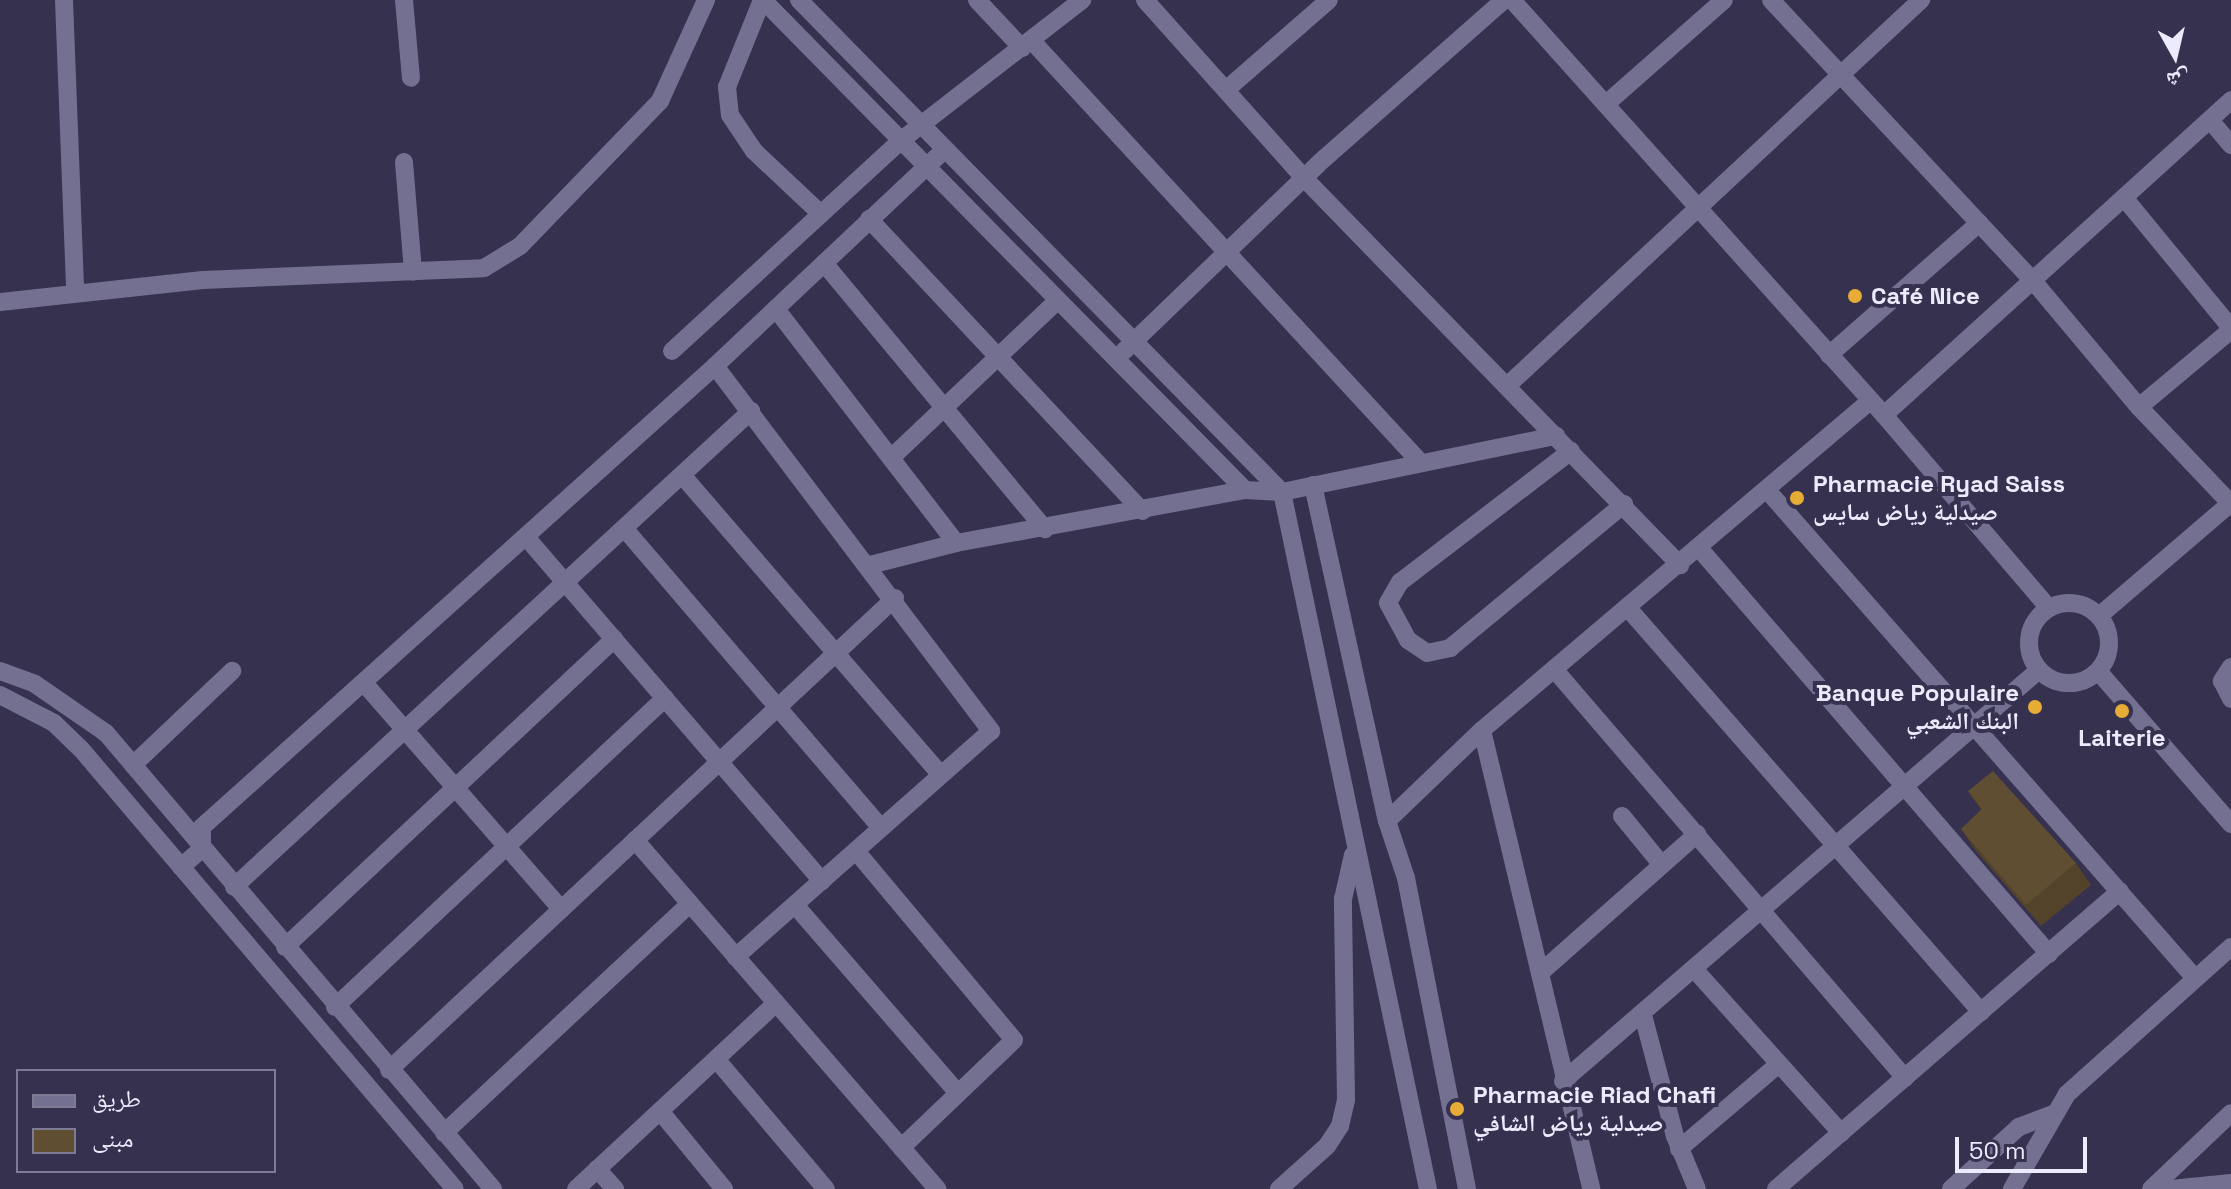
<!DOCTYPE html>
<html>
<head>
<meta charset="utf-8">
<style>
	body { margin:0 }
	#map { position:relative; width:2231px; height:1189px; overflow:hidden; background:#35314e; font-family:"Space Grotesk","Noto Naskh Arabic",sans-serif }
	div>[style] { position:absolute }
	[style*='--x'] { left:calc(var(--x)*1px); top:calc(var(--y)*1px); width:calc(var(--w)*1px); rotate:calc(var(--a)*1deg) }
	.minor>* { height:18px; margin:-9px; padding:0 9px; transform-origin:9px; border-radius:9px; background:#747091 }
	.minor>.ring { margin:-9px; padding:0; box-sizing:content-box; background:none; border:18px solid #747091; border-radius:50% }
	.wall>* { inset:0; background:#52432a }
	.building>* { inset:0; background:#5f4e31 }
	.dots>* { width:22px; height:22px; translate:-50% -50%; box-sizing:border-box; border:4px solid #35314e; border-radius:50% }
	span { translate:-50% -50%; white-space:nowrap; text-align:center; line-height:1.15; -webkit-text-stroke:8px #35314e; paint-order:stroke }
	.poi-label { font-size:24px; color:#eceafd; font-weight:700 }
	.left { translate:0 -50%; text-align:left }
	.right { translate:-100% -50%; text-align:right }
	.legend { position:absolute; left:16px; top:1069px; width:260px; height:104px; box-sizing:border-box; background:#35314e; border:2px solid #7e7b94; margin:0; padding:10px 14px; list-style:none; font-size:24px; color:#eceafd }
	.legend li { display:flex; align-items:center; gap:16px; height:40px }
	.legend b { width:40px; border:2px solid #7e7b94 }
	.north { position:absolute; left:2135px; top:16px; width:80px; height:80px; -webkit-text-stroke:6px #35314e; paint-order:stroke; rotate:172deg; font-size:22px; font-weight:700; line-height:32px; text-align:center; color:#eceafd }
	.north::after { content:''; display:block; margin:auto; width:28px; height:36px; background:#eceafd; clip-path:polygon(50% 0,100% 100%,50% 72%,0 100%) }
	.scale { position:absolute; left:1955px; top:1137px; width:132px; height:36px; box-sizing:border-box; border:4px solid #eceafd; border-top:0; padding-left:10px; font-size:24px; line-height:28px; white-space:nowrap; color:#eceafd; -webkit-text-stroke:6px #35314e; paint-order:stroke }
</style>
</head>
<body>
<div id="map">
	<div class="minor">
		<div style="--x:64;--y:0;--w:293;--a:87.8"></div>
		<div style="--x:404;--y:0;--w:78;--a:84.9"></div>
		<div style="--x:762;--y:0;--w:94;--a:111.9"></div>
		<div style="--x:727;--y:87;--w:28;--a:84"></div>
		<div style="--x:730;--y:115;--w:43;--a:56.3"></div>
		<div style="--x:754;--y:151;--w:92;--a:43.2"></div>
		<div style="--x:763;--y:0;--w:687;--a:45.47"></div>
		<div style="--x:799;--y:0;--w:689;--a:45.53"></div>
		<div style="--x:1282;--y:492;--w:712;--a:78.17"></div>
		<div style="--x:977;--y:0;--w:66;--a:46.8"></div>
		<div style="--x:1145;--y:0;--w:239;--a:48.2"></div>
		<div style="--x:1304;--y:178;--w:540;--a:45.83"></div>
		<div style="--x:1512;--y:0;--w:557;--a:48.13"></div>
		<div style="--x:1884;--y:415;--w:254;--a:49.5"></div>
		<div style="--x:1771;--y:0;--w:386;--a:47"></div>
		<div style="--x:2034;--y:282;--w:163;--a:50"></div>
		<div style="--x:2139;--y:407;--w:134;--a:46.5"></div>
		<div style="--x:1032;--y:41;--w:574;--a:47.33"></div>
		<div style="--x:1227;--y:89;--w:135;--a:-41.1"></div>
		<div style="--x:1606;--y:104;--w:157;--a:-41.4"></div>
		<div style="--x:2210;--y:120;--w:33;--a:50"></div>
		<div style="--x:404;--y:162;--w:110;--a:85.3"></div>
		<div style="--x:2126;--y:200;--w:166;--a:50.6"></div>
		<div style="--x:869;--y:219;--w:400;--a:46.9"></div>
		<div style="--x:824;--y:263;--w:346;--a:50.3"></div>
		<div style="--x:0;--y:302;--w:204;--a:-6.2"></div>
		<div style="--x:203;--y:280;--w:281;--a:-2.4"></div>
		<div style="--x:484;--y:268;--w:42;--a:-31.4"></div>
		<div style="--x:520;--y:246;--w:202;--a:-46"></div>
		<div style="--x:660;--y:101;--w:111;--a:-65.5"></div>
		<div style="--x:776;--y:309;--w:295;--a:52.4"></div>
		<div style="--x:672;--y:351;--w:309;--a:-42.6"></div>
		<div style="--x:899;--y:142;--w:232;--a:-37.8"></div>
		<div style="--x:1124;--y:351;--w:269;--a:-43.9"></div>
		<div style="--x:1318;--y:164;--w:248;--a:-41.4"></div>
		<div style="--x:1829;--y:355;--w:200;--a:-41.3"></div>
		<div style="--x:715;--y:366;--w:458;--a:52.9"></div>
		<div style="--x:991;--y:731;--w:341;--a:138.5"></div>
		<div style="--x:1508;--y:385;--w:565;--a:-42.99"></div>
		<div style="--x:2139;--y:407;--w:120;--a:-39.9"></div>
		<div style="--x:1884;--y:415;--w:469;--a:-42.2"></div>
		<div style="--x:1571;--y:451;--w:215;--a:142.5"></div>
		<div style="--x:1400;--y:582;--w:24;--a:120"></div>
		<div style="--x:1388;--y:603;--w:42;--a:61.6"></div>
		<div style="--x:1408;--y:640;--w:23;--a:34"></div>
		<div style="--x:1427;--y:653;--w:24;--a:-12"></div>
		<div style="--x:1450;--y:648;--w:226;--a:-39.6"></div>
		<div style="--x:891;--y:458;--w:227;--a:-43.4"></div>
		<div style="--x:682;--y:475;--w:396;--a:49.2"></div>
		<div style="--x:1313;--y:485;--w:344;--a:77.6"></div>
		<div style="--x:1387;--y:821;--w:60;--a:71.6"></div>
		<div style="--x:1406;--y:878;--w:317;--a:78.9"></div>
		<div style="--x:1767;--y:490;--w:649;--a:48.75"></div>
		<div style="--x:624;--y:528;--w:395;--a:49.4"></div>
		<div style="--x:526;--y:537;--w:454;--a:49.3"></div>
		<div style="--x:1699;--y:548;--w:536;--a:49.24"></div>
		<div style="--x:870;--y:565;--w:89;--a:-14.3"></div>
		<div style="--x:956;--y:543;--w:294;--a:-10.4"></div>
		<div style="--x:1245;--y:490;--w:37;--a:3"></div>
		<div style="--x:1282;--y:492;--w:280;--a:-11.6"></div>
		<div class="ring" style="left:2029px;top:603px;width:62px;height:62px"></div>
		<div style="--x:1627;--y:607;--w:538;--a:48.84"></div>
		<div style="--x:2099;--y:616;--w:174;--a:-40.6"></div>
		<div style="--x:2231;--y:667;--w:17;--a:123"></div>
		<div style="--x:2222;--y:681;--w:20;--a:63"></div>
		<div style="--x:1554;--y:669;--w:539;--a:49.36"></div>
		<div style="--x:0;--y:671;--w:37;--a:20"></div>
		<div style="--x:35;--y:684;--w:86;--a:34.6"></div>
		<div style="--x:106;--y:733;--w:598;--a:49.68"></div>
		<div style="--x:2098;--y:671;--w:203;--a:49"></div>
		<div style="--x:364;--y:683;--w:300;--a:48.9"></div>
		<div style="--x:0;--y:695;--w:61;--a:27.4"></div>
		<div style="--x:54;--y:723;--w:37;--a:44"></div>
		<div style="--x:81;--y:749;--w:577;--a:49.64"></div>
		<div style="--x:1482;--y:730;--w:472;--a:76.6"></div>
		<div style="--x:133;--y:765;--w:137;--a:-43.5"></div>
		<div style="--x:1622;--y:816;--w:63;--a:50.8"></div>
		<div style="--x:1387;--y:821;--w:132;--a:-43.8"></div>
		<div style="--x:1482;--y:730;--w:509;--a:-40.3"></div>
		<div style="--x:635;--y:840;--w:462;--a:49.1"></div>
		<div style="--x:856;--y:851;--w:246;--a:50.1"></div>
		<div style="--x:1014;--y:1040;--w:156;--a:136.3"></div>
		<div style="--x:181;--y:867;--w:28;--a:-41"></div>
		<div style="--x:202;--y:849;--w:22;--a:-90"></div>
		<div style="--x:202;--y:827;--w:690;--a:-41.94"></div>
		<div style="--x:715;--y:366;--w:313;--a:-43.3"></div>
		<div style="--x:234;--y:887;--w:703;--a:-42.64"></div>
		<div style="--x:795;--y:905;--w:249;--a:49.1"></div>
		<div style="--x:285;--y:947;--w:451;--a:-43.1"></div>
		<div style="--x:1695;--y:970;--w:219;--a:48.1"></div>
		<div style="--x:1540;--y:973;--w:210;--a:-41.5"></div>
		<div style="--x:335;--y:1007;--w:452;--a:-43.1"></div>
		<div style="--x:1643;--y:1015;--w:125;--a:75.2"></div>
		<div style="--x:1675;--y:1136;--w:57;--a:67.5"></div>
		<div style="--x:716;--y:1059;--w:170;--a:49.8"></div>
		<div style="--x:389;--y:1070;--w:692;--a:-43.01"></div>
		<div style="--x:1563;--y:1081;--w:629;--a:-40.81"></div>
		<div style="--x:660;--y:1111;--w:101;--a:50.6"></div>
		<div style="--x:444;--y:1133;--w:336;--a:-43"></div>
		<div style="--x:1679;--y:1149;--w:131;--a:-40.4"></div>
		<div style="--x:597;--y:1169;--w:27;--a:48"></div>
		<div style="--x:576;--y:1189;--w:273;--a:-42.9"></div>
		<div style="--x:1279;--y:1189;--w:64;--a:-41.9"></div>
		<div style="--x:1327;--y:1146;--w:24;--a:-57"></div>
		<div style="--x:1340;--y:1126;--w:27;--a:-77"></div>
		<div style="--x:1346;--y:1100;--w:201;--a:-90.9"></div>
		<div style="--x:1343;--y:899;--w:45;--a:-77.2"></div>
		<div style="--x:1776;--y:1189;--w:455;--a:-40.9"></div>
		<div style="--x:1951;--y:1189;--w:92;--a:-42.4"></div>
		<div style="--x:2019;--y:1127;--w:36;--a:-21"></div>
		<div style="--x:2012;--y:1189;--w:110;--a:-59.9"></div>
		<div style="--x:2067;--y:1094;--w:220;--a:-41.9"></div>
		<div style="--x:2151;--y:1189;--w:110;--a:-43.5"></div>
		<div style="--x:2171;--y:1189;--w:60;--a:-5.7"></div>
	</div>
	<div class="wall">
		<div style="clip-path:polygon(1968px 791px,2076px 863px,2091px 885px,2041px 926px,1976px 851px,1961px 829px,1981px 810px)"></div>
	</div>
	<div class="building">
		<div style="clip-path:polygon(1993px 771px,2076px 863px,2026px 905px,1961px 829px,1982px 809px,1968px 791px)"></div>
	</div>
	<div class="dots">
		<div style="left:1855px;top:296px;background:#e7ac36"></div>
		<div style="left:1797px;top:498px;background:#e7ac36"></div>
		<div style="left:2035px;top:707px;background:#e7ac36"></div>
		<div style="left:2122px;top:711px;background:#e7ac36"></div>
		<div style="left:1457px;top:1109px;background:#e7ac36"></div>
	</div>
	<div class="poi-label">
		<span class="left" style="left:1871px;top:296px">Café Nice</span>
		<span class="left" style="left:1813px;top:498px">Pharmacie Ryad Saiss<br>صيدلية رياض سايس</span>
		<span class="right" style="left:2019px;top:707px">Banque Populaire<br>البنك الشعبي</span>
		<span style="left:2122px;top:738px">Laiterie</span>
		<span class="left" style="left:1473px;top:1109px">Pharmacie Riad Chafi<br>صيدلية رياض الشافي</span>
	</div>
	<ul class="legend">
	<li><b style="height:10px;background:#747091"></b>طريق</li>
	<li><b style="height:22px;background:#5f4e31"></b>مبنى</li>
	</ul>
	<div class="north">ش</div>
	<div class="scale">50 m</div>
</div>
</body>
</html>
